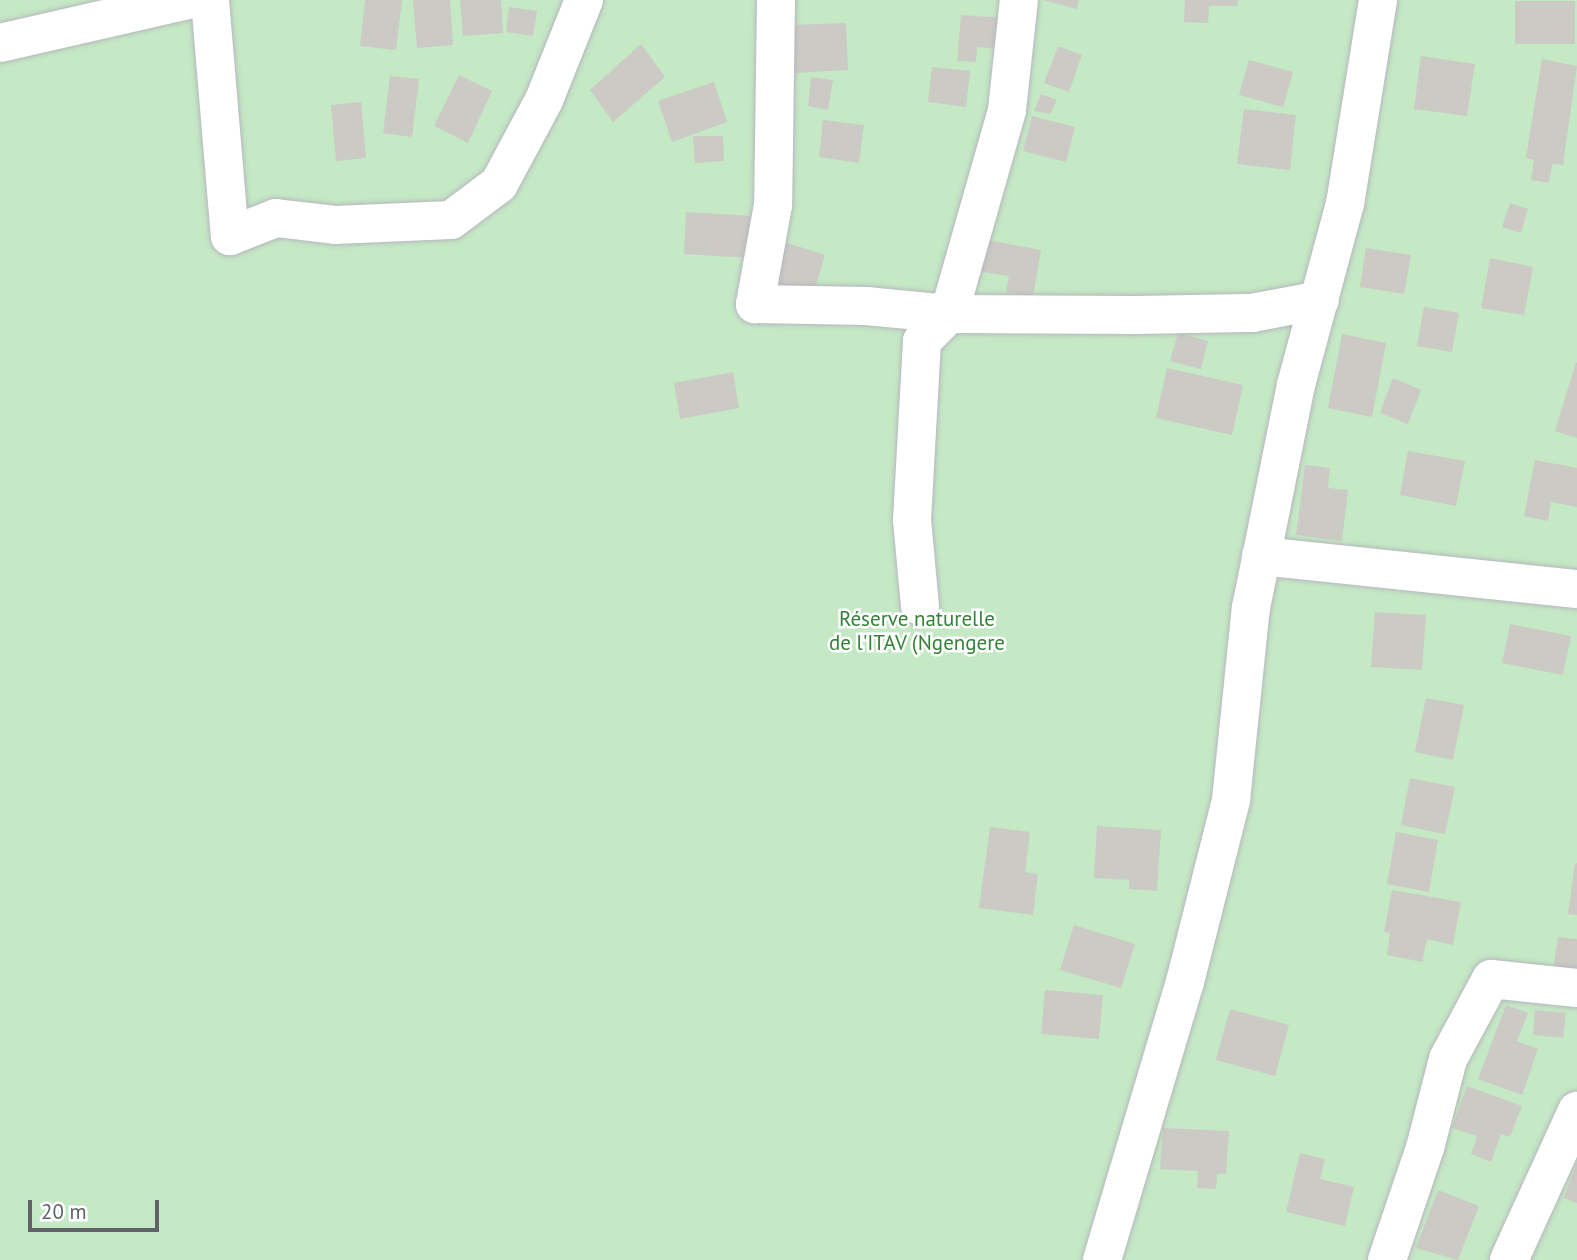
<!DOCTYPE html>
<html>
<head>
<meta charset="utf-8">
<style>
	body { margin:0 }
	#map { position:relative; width:1577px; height:1260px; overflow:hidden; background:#f1efe8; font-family:"PT Sans",sans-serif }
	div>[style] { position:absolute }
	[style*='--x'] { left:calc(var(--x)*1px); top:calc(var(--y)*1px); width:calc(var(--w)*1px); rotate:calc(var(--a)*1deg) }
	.green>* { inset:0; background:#c5e8c5 }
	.building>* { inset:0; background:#cccac5 }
	.roads { filter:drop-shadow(0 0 2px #b5b8bc) drop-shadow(0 0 2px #b5b8bc) }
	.minor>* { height:38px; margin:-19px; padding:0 19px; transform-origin:19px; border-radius:19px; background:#fff }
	span { translate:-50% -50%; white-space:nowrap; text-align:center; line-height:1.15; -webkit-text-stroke:5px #fff; paint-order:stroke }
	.park-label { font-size:21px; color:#348238 }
	.scale { position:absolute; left:28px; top:1200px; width:131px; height:32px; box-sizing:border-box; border:4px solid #5f6368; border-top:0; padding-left:9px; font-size:21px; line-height:24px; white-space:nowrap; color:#5f6368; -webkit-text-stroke:5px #fff; paint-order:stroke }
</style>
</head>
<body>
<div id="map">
	<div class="green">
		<div style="clip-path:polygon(0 0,1577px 0,1577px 1260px,0 1260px)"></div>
	</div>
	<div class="building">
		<div style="clip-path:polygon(365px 0,402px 0,396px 50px,360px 46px)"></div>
		<div style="clip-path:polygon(413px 0,450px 0,453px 45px,417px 48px)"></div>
		<div style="clip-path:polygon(460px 0,501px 0,503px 33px,463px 36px)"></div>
		<div style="clip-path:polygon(1043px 0,1079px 0,1077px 9px)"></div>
		<div style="clip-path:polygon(1185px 0,1238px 0,1238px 6px,1209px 6px,1208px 23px,1184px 22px)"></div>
		<div style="clip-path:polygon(1515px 1px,1575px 1px,1575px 44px,1515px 44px)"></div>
		<div style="clip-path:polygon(509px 7px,537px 11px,533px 36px,506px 32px)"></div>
		<div style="clip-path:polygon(961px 15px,1006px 18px,1005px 49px,977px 47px,976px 62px,957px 61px)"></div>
		<div style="clip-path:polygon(846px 23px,848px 70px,794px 73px,792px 25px)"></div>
		<div style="clip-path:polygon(641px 44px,665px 77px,613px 122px,590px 90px)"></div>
		<div style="clip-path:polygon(1058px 46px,1082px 55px,1069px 92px,1044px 83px)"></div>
		<div style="clip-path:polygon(1421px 56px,1475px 64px,1467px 116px,1414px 109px)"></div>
		<div style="clip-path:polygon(1542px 59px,1577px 66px,1563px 165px,1552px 164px,1549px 183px,1531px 180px,1534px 160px,1526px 158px)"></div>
		<div style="clip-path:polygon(1249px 60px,1293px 72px,1283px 107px,1239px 95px)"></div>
		<div style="clip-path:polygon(932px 67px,970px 71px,966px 107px,928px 102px)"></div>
		<div style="clip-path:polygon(459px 75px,492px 91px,468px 143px,434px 126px)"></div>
		<div style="clip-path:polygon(390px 76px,419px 79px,412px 137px,383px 133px)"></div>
		<div style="clip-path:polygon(811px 77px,833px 80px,828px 110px,808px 106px)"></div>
		<div style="clip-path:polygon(714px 82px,727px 122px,672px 142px,658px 101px)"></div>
		<div style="clip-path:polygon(1041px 94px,1057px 100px,1050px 114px,1034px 111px)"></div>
		<div style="clip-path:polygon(361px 102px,366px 158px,336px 161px,331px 105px)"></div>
		<div style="clip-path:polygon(1244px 109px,1296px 115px,1290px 170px,1237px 164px)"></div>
		<div style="clip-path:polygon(1032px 116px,1075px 127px,1066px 162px,1023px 151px)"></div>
		<div style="clip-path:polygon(823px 120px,864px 125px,859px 163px,819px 157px)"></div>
		<div style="clip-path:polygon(693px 136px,723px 136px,724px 161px,695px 163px)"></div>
		<div style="clip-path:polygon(1510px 203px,1528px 209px,1521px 233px,1502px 227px)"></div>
		<div style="clip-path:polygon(686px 212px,754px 216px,751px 258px,684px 254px)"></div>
		<div style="clip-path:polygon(775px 239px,825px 255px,813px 295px,762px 279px)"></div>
		<div style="clip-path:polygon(981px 239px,1041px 250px,1033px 297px,1006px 292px,1009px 276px,976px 271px)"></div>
		<div style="clip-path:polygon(1366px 248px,1411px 255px,1404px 294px,1360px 287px)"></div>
		<div style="clip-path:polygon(1490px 258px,1533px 267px,1524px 315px,1481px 308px)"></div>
		<div style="clip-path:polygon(1424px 307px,1459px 313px,1452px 352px,1417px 346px)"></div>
		<div style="clip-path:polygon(1178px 333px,1208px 341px,1201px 369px,1170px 361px)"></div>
		<div style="clip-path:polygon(1342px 334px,1386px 343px,1372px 417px,1328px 408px)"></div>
		<div style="clip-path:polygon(1576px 362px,1577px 363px,1577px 438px,1555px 431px)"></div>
		<div style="clip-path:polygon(1167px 368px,1243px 385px,1232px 435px,1156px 418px)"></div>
		<div style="clip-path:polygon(733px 372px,739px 408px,680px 419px,674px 383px)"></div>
		<div style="clip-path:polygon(1393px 378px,1421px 390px,1408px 424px,1380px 413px)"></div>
		<div style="clip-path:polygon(1408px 451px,1465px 461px,1456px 506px,1400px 495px)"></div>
		<div style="clip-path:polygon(1535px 460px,1577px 468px,1577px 507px,1551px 502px,1548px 521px,1524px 516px)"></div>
		<div style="clip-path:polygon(1305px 465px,1330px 468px,1328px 488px,1348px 490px,1342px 541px,1296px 535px)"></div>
		<div style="clip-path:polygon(1375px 612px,1426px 615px,1422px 670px,1371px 667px)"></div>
		<div style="clip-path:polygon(1510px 624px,1571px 636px,1563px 675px,1502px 663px)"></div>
		<div style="clip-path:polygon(1426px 698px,1464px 705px,1453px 760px,1415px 752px)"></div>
		<div style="clip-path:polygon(1410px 778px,1455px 787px,1445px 834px,1401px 825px)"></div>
		<div style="clip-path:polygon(1097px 826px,1161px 830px,1157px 891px,1129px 889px,1129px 880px,1094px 878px)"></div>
		<div style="clip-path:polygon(990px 827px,1030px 832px,1025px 872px,1038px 874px,1033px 915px,979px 908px)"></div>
		<div style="clip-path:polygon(1396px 832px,1438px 840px,1429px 892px,1387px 884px)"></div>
		<div style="clip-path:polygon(1575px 863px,1577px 863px,1577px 915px,1568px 914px)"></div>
		<div style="clip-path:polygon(1392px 890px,1461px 902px,1453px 945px,1427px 939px,1422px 962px,1387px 955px,1390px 933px,1384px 932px)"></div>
		<div style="clip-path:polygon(1074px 925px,1135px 944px,1121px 988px,1060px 970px)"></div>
		<div style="clip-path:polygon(1558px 937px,1577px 939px,1577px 974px,1553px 971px)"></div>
		<div style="clip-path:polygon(1045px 990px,1103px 995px,1099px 1039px,1041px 1034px)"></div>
		<div style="clip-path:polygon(1506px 1005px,1528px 1013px,1517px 1041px,1538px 1049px,1522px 1095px,1478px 1079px)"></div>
		<div style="clip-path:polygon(1230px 1009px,1289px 1025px,1275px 1076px,1216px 1060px)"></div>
		<div style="clip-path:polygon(1535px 1010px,1566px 1013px,1563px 1038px,1533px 1035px)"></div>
		<div style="clip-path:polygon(1467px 1086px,1522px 1106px,1510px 1137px,1501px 1134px,1491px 1162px,1471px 1154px,1477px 1136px,1452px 1128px)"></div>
		<div style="clip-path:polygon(1163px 1128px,1229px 1131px,1226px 1174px,1217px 1174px,1216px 1189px,1197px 1188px,1198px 1171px,1160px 1169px)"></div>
		<div style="clip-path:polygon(1300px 1153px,1325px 1159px,1320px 1179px,1354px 1187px,1345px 1226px,1286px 1212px)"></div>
		<div style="clip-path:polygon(1577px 1162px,1577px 1203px,1564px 1198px)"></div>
		<div style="clip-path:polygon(1438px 1190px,1479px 1206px,1458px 1260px,1416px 1248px)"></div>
	</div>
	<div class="roads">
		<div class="minor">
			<div style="--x:210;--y:0;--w:237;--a:85.2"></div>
			<div style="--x:230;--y:236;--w:49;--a:-21.4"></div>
			<div style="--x:276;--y:218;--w:59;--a:6.8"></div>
			<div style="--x:335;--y:225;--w:116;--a:-2.5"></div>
			<div style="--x:451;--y:220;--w:60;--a:-36.9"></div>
			<div style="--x:499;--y:184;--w:95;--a:-61.8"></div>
			<div style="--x:544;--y:100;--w:108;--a:-68.2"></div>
			<div style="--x:776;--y:0;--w:205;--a:90.8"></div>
			<div style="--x:773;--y:205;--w:101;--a:100.3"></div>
			<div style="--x:755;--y:304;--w:111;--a:1"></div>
			<div style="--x:866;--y:306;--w:83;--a:5.5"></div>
			<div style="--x:949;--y:314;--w:187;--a:0.3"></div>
			<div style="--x:1136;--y:315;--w:116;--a:-1"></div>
			<div style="--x:1252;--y:313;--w:69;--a:-10.8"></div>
			<div style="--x:0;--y:43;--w:192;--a:-12.9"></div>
			<div style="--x:1261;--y:556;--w:318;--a:6"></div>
			<div style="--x:920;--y:606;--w:86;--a:-95.3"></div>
			<div style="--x:912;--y:520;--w:179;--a:-86.8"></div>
			<div style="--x:922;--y:341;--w:38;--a:-45"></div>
			<div style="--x:949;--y:314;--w:212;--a:-74.1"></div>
			<div style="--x:1007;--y:110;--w:111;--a:-83.8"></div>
			<div style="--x:1102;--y:1260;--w:290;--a:-73.4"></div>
			<div style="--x:1185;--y:982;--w:188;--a:-75.8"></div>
			<div style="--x:1231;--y:800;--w:193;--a:-84.1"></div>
			<div style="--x:1251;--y:608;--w:227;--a:-78.6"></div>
			<div style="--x:1296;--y:385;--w:188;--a:-74.9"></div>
			<div style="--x:1345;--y:204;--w:207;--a:-80.8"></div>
			<div style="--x:1387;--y:1260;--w:118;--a:-71.3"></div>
			<div style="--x:1425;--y:1148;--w:92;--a:-75.5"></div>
			<div style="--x:1448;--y:1059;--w:91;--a:-61.7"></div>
			<div style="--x:1491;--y:979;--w:86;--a:6"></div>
			<div style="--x:1509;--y:1260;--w:164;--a:-65.5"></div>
		</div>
	</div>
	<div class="park-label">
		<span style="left:917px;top:631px">Réserve naturelle<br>de l'ITAV (Ngengere</span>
	</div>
	<div class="scale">20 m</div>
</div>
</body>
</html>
